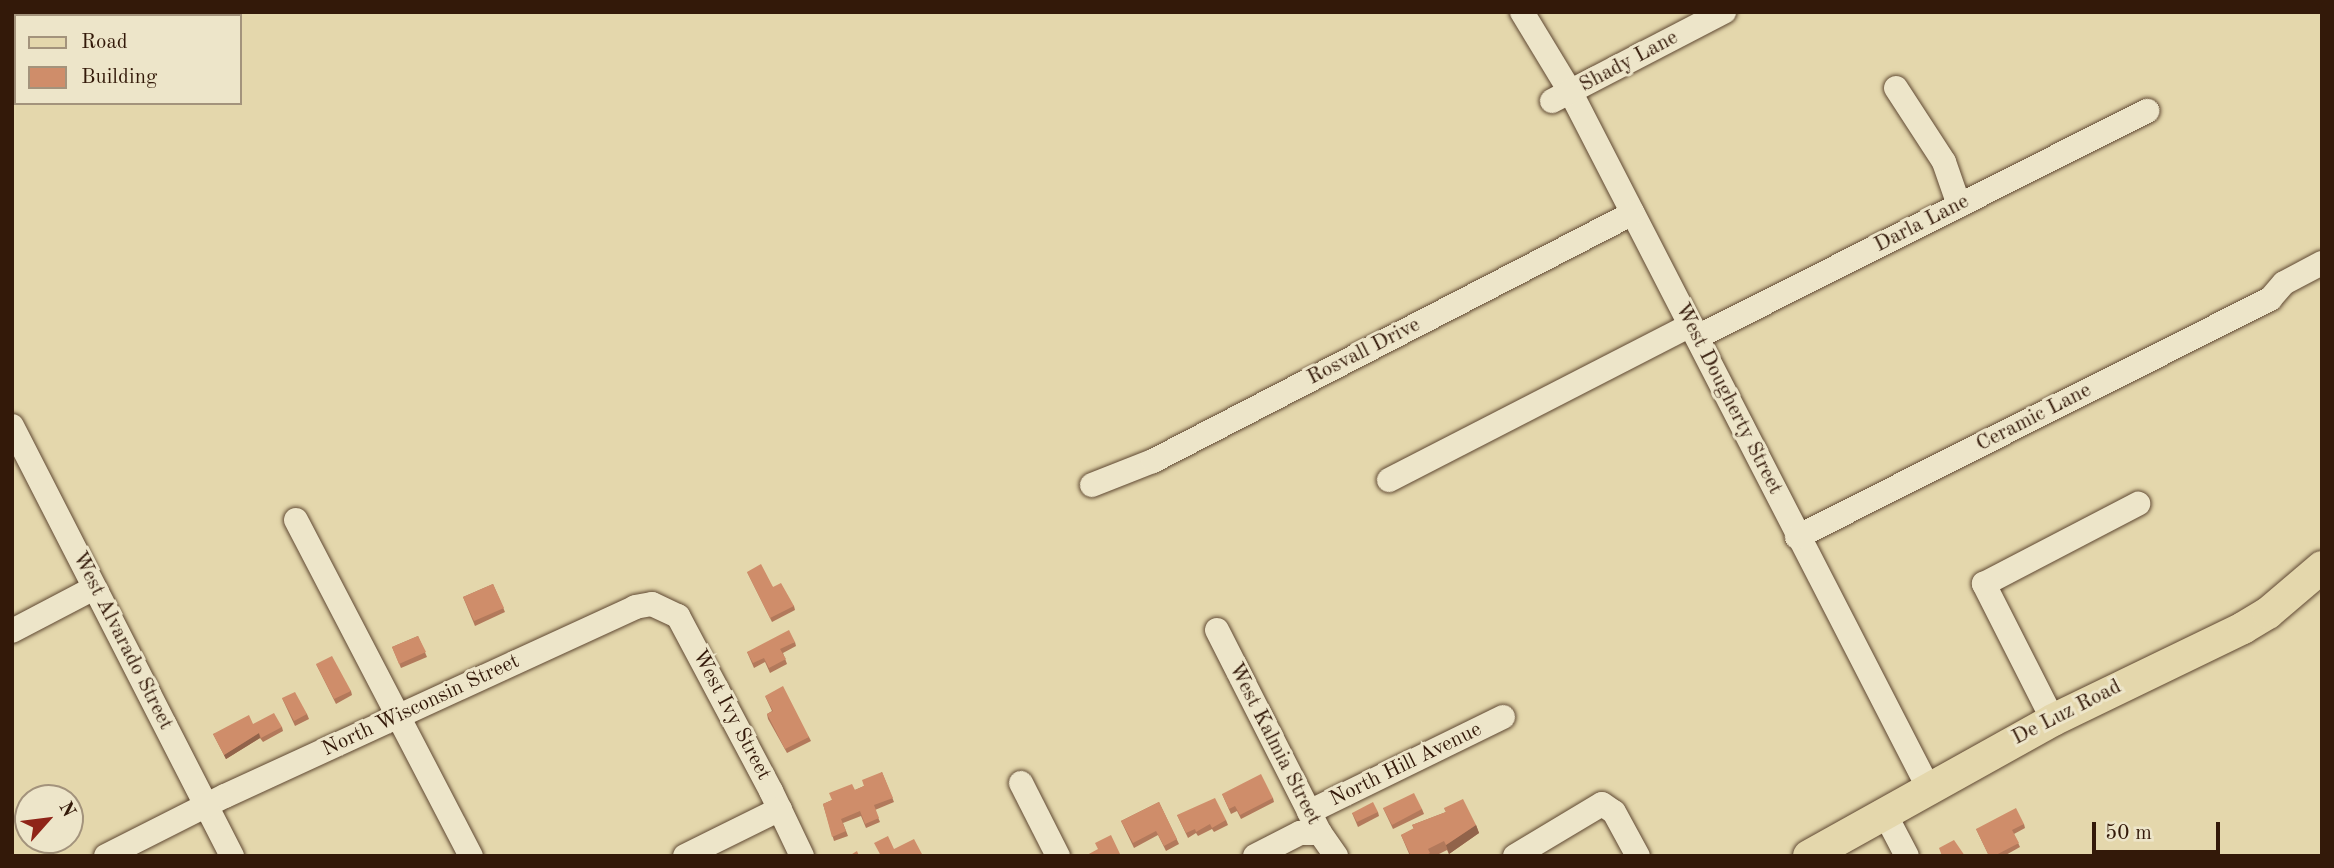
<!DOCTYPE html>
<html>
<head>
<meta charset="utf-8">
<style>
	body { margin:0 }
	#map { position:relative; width:2334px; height:868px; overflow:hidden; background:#e4d7ac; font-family:"Old Standard TT",serif }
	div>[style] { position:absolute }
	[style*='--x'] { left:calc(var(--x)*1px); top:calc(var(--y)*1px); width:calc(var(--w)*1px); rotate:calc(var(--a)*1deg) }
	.green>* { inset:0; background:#b7bd87 }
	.roads { filter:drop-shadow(0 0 2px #5f4832) drop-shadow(0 0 2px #5f4832) }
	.minor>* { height:24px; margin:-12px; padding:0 12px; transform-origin:12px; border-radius:12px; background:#ede5c9 }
	.major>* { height:32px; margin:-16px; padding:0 16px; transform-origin:16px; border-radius:16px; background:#e4d7ac }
	.wall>* { inset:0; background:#b2795b }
	.shaded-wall>* { inset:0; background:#91634a }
	.building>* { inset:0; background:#cf8d6a }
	span { translate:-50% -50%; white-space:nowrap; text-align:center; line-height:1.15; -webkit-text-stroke:6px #ede5c9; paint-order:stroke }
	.street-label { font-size:21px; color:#331909 }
	.frame { position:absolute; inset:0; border:14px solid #331909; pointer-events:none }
	.legend { position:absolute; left:14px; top:14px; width:228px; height:91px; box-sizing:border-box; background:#ede5c9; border:2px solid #a3937c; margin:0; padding:9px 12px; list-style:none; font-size:21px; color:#331909 }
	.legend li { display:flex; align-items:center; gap:14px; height:35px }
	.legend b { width:35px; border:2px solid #a3937c }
	.north { position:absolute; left:14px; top:784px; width:70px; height:70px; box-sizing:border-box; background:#ede5c9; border:2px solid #a3937c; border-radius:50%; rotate:62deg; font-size:19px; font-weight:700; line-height:28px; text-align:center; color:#331909 }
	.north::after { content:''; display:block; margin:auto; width:24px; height:32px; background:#8f2418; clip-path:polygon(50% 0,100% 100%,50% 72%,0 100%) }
	.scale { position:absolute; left:2092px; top:822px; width:128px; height:32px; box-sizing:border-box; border:4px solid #331909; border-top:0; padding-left:9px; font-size:21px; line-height:24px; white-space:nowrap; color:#331909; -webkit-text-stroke:5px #ede5c9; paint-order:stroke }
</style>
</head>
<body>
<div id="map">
	<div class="green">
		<div style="clip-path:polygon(12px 12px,140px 12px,131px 16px,16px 16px,16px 62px,12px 63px)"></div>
	</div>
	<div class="roads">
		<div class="minor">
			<div style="--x:1522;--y:12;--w:95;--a:58.8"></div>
			<div style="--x:1571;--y:93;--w:783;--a:62.78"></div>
			<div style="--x:1896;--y:88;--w:88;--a:57"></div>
			<div style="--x:1944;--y:162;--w:46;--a:70.8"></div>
			<div style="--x:1552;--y:101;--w:194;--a:-27.4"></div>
			<div style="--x:1697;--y:337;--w:504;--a:-26.67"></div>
			<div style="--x:12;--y:426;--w:483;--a:62.9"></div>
			<div style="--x:1389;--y:480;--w:339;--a:-27.2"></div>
			<div style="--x:1092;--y:485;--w:66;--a:-21.5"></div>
			<div style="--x:1153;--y:461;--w:540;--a:-27.32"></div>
			<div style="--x:296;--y:520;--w:379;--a:62.5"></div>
			<div style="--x:1797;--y:537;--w:530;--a:-26.71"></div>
			<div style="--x:2270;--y:299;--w:21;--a:-49"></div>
			<div style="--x:2284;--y:283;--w:43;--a:-27.8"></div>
			<div style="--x:1217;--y:630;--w:228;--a:63.1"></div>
			<div style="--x:1320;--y:833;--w:28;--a:55"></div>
			<div style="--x:12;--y:631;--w:93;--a:-27.7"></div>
			<div style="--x:2053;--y:720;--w:153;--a:-116.9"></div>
			<div style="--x:1984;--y:584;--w:174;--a:-27.5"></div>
			<div style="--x:1021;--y:783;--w:82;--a:63.1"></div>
			<div style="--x:1309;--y:812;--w:216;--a:-26.1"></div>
			<div style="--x:1885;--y:814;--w:47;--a:62.4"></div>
			<div style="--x:106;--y:856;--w:133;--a:-26.8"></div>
			<div style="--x:225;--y:796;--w:451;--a:-24.7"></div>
			<div style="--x:635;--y:607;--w:17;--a:-10"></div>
			<div style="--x:652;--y:604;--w:29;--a:25"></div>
			<div style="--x:678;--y:616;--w:198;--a:62"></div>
			<div style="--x:771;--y:791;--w:72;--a:64.5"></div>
			<div style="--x:685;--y:856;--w:106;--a:-26.3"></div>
			<div style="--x:1255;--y:856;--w:51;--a:-27.1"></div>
			<div style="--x:1300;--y:833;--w:20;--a:0"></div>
			<div style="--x:1515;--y:856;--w:101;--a:-30.9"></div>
			<div style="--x:1602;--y:804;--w:14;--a:34"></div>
			<div style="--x:1614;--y:812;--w:50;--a:61.4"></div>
		</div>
		<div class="major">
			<div style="--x:1809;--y:856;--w:279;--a:-29.1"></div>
			<div style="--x:2053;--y:720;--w:211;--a:-25.8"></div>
			<div style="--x:2243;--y:628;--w:29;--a:-31"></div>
			<div style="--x:2268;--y:613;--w:71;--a:-40.4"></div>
		</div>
	</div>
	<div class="wall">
		<div style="clip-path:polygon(747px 572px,773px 587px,794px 606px,795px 610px,772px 622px)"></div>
		<div style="clip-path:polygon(493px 584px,505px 612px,475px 626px,463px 597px)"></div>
		<div style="clip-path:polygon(418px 636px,427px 657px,401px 668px,392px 647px)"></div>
		<div style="clip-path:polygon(795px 642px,796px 646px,783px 653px,787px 664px,770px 673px,765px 662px,754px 668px,747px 652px)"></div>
		<div style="clip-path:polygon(316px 664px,351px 691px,352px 695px,336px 704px)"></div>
		<div style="clip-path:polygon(765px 696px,809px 737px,811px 741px,787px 753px,768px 719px,767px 714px,772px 711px)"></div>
		<div style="clip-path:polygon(282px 698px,307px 714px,309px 719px,295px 726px)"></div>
		<div style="clip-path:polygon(253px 724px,282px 727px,283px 731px,263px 742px,260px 738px,226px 759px,213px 734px)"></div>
		<div style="clip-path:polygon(882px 772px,894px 802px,875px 810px,880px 822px,866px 828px,861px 816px,843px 823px,848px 836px,834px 841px,823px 804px,864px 786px)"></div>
		<div style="clip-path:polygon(1222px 794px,1273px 798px,1274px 802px,1241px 819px,1237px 811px,1231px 814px)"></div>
		<div style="clip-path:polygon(1159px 802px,1179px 844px,1166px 851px,1158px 835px,1134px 848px,1121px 821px)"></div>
		<div style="clip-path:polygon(1383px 808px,1422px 809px,1424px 814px,1393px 829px)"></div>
		<div style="clip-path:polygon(1444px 808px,1476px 825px,1479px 833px,1449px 854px,1447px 850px,1435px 856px,1410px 856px,1401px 835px,1414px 829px,1412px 825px,1446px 812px)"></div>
		<div style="clip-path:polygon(1378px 812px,1379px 816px,1358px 827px,1352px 813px)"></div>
		<div style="clip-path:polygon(1177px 815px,1226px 820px,1228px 825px,1214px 832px,1212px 829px,1198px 836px,1196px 833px,1188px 838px)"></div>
		<div style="clip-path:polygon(2024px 824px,2025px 828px,2014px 834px,2020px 847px,2004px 856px,1989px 856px,1976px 829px)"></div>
	</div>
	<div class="shaded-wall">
		<div style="clip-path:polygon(259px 733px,260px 738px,226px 759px,224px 755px)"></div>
		<div style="clip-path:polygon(1476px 825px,1479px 833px,1449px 854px,1446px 845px)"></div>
	</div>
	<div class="building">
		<div style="clip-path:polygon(761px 564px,773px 587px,781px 583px,794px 606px,770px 618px,747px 572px)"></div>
		<div style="clip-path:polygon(493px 584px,504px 608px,474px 621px,463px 597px)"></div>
		<div style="clip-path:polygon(789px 630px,795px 642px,780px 649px,786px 659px,769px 668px,764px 658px,753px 663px,747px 652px)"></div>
		<div style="clip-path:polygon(418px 636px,426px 652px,399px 664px,392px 647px)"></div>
		<div style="clip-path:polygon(332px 656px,351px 691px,334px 699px,316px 664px)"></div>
		<div style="clip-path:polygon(783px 686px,809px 737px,785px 749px,767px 714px,773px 711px,765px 696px)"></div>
		<div style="clip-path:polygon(295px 692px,307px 714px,294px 721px,282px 698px)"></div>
		<div style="clip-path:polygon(274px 713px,282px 727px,261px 738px,259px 733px,224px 755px,213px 734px,249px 715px,253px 724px)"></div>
		<div style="clip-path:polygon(882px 772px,893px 798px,874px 805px,879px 818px,865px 824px,860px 811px,841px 819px,846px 831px,832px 837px,823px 804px,832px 800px,829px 793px,852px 784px,855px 790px,864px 786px,862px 780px)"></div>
		<div style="clip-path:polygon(1261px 774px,1273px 798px,1240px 815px,1235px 806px,1229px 809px,1222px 794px)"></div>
		<div style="clip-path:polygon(1414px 793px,1422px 809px,1392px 825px,1383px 808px)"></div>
		<div style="clip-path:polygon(1215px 798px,1226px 820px,1212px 828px,1210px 824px,1196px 832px,1195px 829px,1186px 833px,1177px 815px)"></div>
		<div style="clip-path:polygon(1463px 799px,1476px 825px,1446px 845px,1444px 841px,1428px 849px,1430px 853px,1425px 856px,1411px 856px,1401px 835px,1414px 828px,1412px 825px,1446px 812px,1444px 808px)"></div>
		<div style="clip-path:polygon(1159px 802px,1177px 839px,1164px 846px,1156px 831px,1133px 843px,1121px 821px)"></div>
		<div style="clip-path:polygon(1373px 802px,1378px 812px,1357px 822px,1352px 813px)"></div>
		<div style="clip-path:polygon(2016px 808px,2024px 824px,2012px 830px,2019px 843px,1994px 856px,1989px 856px,1976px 829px)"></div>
		<div style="clip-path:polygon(1111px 835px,1121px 856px,1087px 856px,1087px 855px,1098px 849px,1095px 843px)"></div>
		<div style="clip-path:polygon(888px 836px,894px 849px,914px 839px,923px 856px,881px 856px,874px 843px)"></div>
		<div style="clip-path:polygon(1954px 840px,1965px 856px,1942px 856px,1939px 848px)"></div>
		<div style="clip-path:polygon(857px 851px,859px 856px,849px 856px)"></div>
	</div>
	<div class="street-label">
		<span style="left:1629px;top:62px;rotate:-28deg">Shady Lane</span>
		<span style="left:1922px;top:224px;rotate:-27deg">Darla Lane</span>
		<span style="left:1364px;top:352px;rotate:-27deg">Rosvall Drive</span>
		<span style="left:1728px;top:399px;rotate:63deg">West Dougherty Street</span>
		<span style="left:2034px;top:418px;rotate:-27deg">Ceramic Lane</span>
		<span style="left:122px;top:641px;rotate:63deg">West Alvarado Street</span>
		<span style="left:421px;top:706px;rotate:-25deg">North Wisconsin Street</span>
		<span style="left:2067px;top:713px;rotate:-27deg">De Luz Road</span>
		<span style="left:731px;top:715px;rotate:62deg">West Ivy Street</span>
		<span style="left:1274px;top:744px;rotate:63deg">West Kalmia Street</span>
		<span style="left:1406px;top:765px;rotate:-26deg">North Hill Avenue</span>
	</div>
	<div class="frame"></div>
	<ul class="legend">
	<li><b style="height:9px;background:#e4d7ac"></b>Road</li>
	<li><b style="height:19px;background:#cf8d6a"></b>Building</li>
	</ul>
	<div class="north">N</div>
	<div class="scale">50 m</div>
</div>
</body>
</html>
